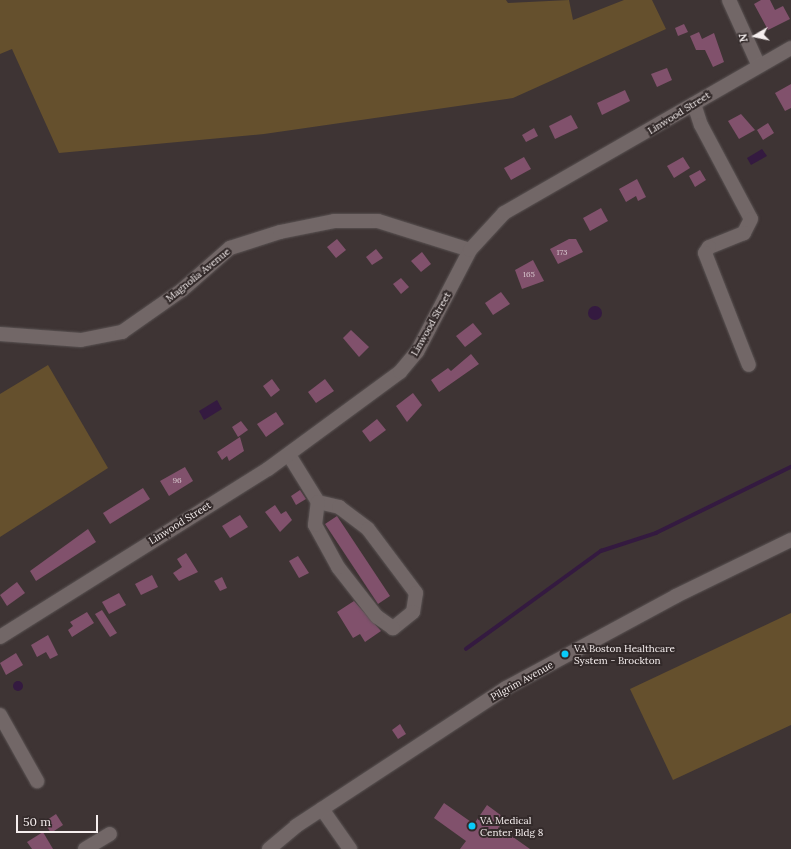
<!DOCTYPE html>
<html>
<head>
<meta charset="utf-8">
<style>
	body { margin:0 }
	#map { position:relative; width:791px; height:849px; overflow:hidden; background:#3e3434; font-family:Lora,serif }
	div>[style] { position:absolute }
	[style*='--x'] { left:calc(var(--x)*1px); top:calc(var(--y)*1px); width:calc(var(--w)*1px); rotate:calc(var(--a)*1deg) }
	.green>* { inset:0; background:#65502d }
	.water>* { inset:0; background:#341a40 }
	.round { border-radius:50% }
	.stream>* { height:3.5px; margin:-1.75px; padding:0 1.75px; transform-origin:1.75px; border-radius:1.75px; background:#341a40 }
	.building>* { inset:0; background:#81516c }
	.roads { filter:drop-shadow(0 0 1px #5a5353) drop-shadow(0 0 1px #5a5353) }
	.minor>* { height:14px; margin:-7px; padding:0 7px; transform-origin:7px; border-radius:7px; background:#726767 }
	.dots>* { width:11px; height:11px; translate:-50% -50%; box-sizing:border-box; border:2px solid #332a2a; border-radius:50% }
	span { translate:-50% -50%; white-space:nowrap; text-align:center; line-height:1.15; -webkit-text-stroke:4px #332a2a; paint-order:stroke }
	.number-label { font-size:8px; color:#d8c7ce }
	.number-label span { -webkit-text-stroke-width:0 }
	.street-label { font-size:10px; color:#f5eeee }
	.poi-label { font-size:10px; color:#f5eeee }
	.left { translate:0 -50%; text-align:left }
	.north { position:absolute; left:735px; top:16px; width:40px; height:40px; -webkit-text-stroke:3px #332a2a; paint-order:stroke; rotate:261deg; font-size:11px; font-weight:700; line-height:16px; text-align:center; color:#f5eeee }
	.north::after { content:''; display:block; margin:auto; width:14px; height:18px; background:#f5eeee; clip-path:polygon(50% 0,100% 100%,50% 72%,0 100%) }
	.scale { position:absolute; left:16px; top:815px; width:82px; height:18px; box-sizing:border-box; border:2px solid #f5eeee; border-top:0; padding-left:5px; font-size:12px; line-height:14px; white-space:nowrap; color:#f5eeee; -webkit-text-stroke:3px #332a2a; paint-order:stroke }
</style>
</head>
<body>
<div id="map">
	<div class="green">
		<div style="clip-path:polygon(0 0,506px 0,508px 3px,569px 0,573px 20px,624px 0,652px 0,666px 29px,513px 98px,264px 134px,59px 153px,12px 49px,0 54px)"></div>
		<div style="clip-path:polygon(48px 365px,108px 468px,0 537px,0 394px)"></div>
		<div style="clip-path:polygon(791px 613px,791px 725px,673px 780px,630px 689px)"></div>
	</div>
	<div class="water">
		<div style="clip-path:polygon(762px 149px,767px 156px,751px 165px,747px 158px)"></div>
		<div class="round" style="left:588px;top:306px;width:14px;height:14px"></div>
		<div style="clip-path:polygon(217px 400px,222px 409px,204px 420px,199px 411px)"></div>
		<div class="round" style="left:13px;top:681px;width:10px;height:10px"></div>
	</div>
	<div class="stream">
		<div style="--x:466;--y:649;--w:167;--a:-36"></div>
		<div style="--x:601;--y:551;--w:58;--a:-18.1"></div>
		<div style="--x:656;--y:533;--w:150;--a:-26.1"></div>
	</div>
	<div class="building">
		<div style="clip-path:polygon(761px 0,770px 0,775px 10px,783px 6px,790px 19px,768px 30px,754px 4px)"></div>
		<div style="clip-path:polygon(684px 24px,688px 32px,678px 36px,675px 28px)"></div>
		<div style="clip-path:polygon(699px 32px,702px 39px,714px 33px,724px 62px,713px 67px,705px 50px,696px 50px,690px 36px)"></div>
		<div style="clip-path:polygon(667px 68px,672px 80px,657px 87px,651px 74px)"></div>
		<div style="clip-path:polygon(791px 84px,791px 108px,785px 111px,775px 93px)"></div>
		<div style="clip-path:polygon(625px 90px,630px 101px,602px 115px,597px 103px)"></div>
		<div style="clip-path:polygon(741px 114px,755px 130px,739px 139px,728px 121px)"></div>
		<div style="clip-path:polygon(571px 115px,578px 128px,555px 139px,549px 126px)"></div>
		<div style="clip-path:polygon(768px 123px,774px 133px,763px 140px,757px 130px)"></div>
		<div style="clip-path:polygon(534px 128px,538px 136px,526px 142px,522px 135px)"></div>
		<div style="clip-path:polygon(524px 157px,531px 169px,511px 180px,504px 168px)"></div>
		<div style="clip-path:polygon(683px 157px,690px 168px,674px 178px,667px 166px)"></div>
		<div style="clip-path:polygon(700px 170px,706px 180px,695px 187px,689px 176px)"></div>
		<div style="clip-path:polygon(637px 179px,646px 197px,638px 201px,636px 196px,626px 202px,619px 189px)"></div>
		<div style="clip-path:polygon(601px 208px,608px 221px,590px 231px,583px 218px)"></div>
		<div style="clip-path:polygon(337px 239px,346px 250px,336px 258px,327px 247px)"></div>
		<div style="clip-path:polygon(569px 239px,576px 239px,583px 252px,558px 264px,550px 249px)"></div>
		<div style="clip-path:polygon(376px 249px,383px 258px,372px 265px,366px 257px)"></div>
		<div style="clip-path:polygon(422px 252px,431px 264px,421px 272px,411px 261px)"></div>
		<div style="clip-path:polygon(533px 260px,544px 281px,522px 289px,515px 270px)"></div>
		<div style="clip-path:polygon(401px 278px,409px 287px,401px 294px,393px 284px)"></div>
		<div style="clip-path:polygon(501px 292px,510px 304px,493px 315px,485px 303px)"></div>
		<div style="clip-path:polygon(473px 323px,482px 334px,465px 347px,456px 336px)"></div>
		<div style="clip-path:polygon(351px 330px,369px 347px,359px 357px,343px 338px)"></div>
		<div style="clip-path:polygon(471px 354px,479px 364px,439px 392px,431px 380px,448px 368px,451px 371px)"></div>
		<div style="clip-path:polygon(272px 379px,280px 390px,271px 397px,263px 386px)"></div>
		<div style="clip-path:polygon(325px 379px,334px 391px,316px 403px,308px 392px)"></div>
		<div style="clip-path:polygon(413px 393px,422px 405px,407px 422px,396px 406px)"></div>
		<div style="clip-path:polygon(276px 412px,284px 424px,266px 437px,257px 424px)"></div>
		<div style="clip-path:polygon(377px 419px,386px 430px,370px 442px,362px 431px)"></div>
		<div style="clip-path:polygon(241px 421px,248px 430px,238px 437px,232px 427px)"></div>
		<div style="clip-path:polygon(240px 437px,244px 451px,229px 461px,227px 456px,222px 460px,217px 452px)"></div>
		<div style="clip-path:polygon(185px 467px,193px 481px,169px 496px,160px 481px)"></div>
		<div style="clip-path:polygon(143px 488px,150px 499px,110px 524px,103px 513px)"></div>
		<div style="clip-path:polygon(300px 490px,306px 499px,296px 505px,291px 496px)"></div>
		<div style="clip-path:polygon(275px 505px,281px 514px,286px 511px,292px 520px,280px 532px,265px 512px)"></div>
		<div style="clip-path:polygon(240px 515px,248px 527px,230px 538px,222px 526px)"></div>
		<div style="clip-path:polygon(337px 516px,390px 596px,378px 604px,325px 524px)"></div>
		<div style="clip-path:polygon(88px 529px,96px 542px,36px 581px,30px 571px)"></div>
		<div style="clip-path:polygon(186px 553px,198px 572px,179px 581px,173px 573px,182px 567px,177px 559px)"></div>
		<div style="clip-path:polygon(298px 556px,309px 573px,299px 578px,289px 561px)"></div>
		<div style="clip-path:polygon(152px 575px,158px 587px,141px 595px,135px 584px)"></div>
		<div style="clip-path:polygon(222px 577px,227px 588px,220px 591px,214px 581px)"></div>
		<div style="clip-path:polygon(17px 582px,25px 593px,7px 606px,0 595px)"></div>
		<div style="clip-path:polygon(119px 593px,126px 605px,109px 614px,102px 602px)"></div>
		<div style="clip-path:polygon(354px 601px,381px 631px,365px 642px,360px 634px,353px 638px,337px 612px)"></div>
		<div style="clip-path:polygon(102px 610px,117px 633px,110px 637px,95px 614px)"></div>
		<div style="clip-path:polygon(87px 612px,94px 623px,72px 637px,68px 630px,73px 626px,70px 622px)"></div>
		<div style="clip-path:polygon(48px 635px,58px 655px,50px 659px,46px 652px,37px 657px,31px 645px)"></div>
		<div style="clip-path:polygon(16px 653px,23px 665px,6px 675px,0 663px)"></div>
		<div style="clip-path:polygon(400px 724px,406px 734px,398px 739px,392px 730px)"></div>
		<div style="clip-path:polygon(444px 803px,474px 824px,487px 805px,506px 819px,499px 827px,530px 849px,460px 849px,466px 841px,434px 818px)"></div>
		<div style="clip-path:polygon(56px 814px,63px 825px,51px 833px,44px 822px)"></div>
		<div style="clip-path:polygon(43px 832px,53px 849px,32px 849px,27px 842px)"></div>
	</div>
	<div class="roads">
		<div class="minor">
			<div style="--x:729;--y:0;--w:72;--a:65.6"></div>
			<div style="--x:694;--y:104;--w:22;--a:72"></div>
			<div style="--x:701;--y:125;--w:106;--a:62"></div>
			<div style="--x:751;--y:219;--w:16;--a:117"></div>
			<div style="--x:744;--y:233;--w:38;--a:158"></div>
			<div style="--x:709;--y:247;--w:7;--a:124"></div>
			<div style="--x:705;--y:253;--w:120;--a:68.6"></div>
			<div style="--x:0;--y:334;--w:81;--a:4.2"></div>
			<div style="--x:81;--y:340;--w:42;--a:-11"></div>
			<div style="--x:122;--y:332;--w:73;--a:-35"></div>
			<div style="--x:182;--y:290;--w:64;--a:-41.2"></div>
			<div style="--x:230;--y:248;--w:52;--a:-17.7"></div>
			<div style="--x:280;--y:232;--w:55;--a:-11.5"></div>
			<div style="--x:334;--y:221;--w:44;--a:0"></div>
			<div style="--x:378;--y:221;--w:96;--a:17.5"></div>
			<div style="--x:289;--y:455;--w:55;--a:58.3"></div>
			<div style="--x:318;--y:502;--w:22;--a:13"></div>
			<div style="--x:339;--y:507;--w:36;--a:37"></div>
			<div style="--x:368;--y:529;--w:80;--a:53.1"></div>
			<div style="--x:416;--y:593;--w:19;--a:99"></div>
			<div style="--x:413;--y:612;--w:26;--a:141"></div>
			<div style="--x:393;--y:628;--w:19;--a:-145"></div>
			<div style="--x:377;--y:617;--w:63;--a:-128"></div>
			<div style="--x:338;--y:567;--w:48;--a:-118.7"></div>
			<div style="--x:315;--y:525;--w:23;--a:-83"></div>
			<div style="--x:0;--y:637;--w:316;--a:-32.1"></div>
			<div style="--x:268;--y:469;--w:164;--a:-36.3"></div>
			<div style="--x:400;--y:372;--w:26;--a:-50"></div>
			<div style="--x:417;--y:352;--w:115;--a:-62.5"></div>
			<div style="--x:470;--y:250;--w:50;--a:-47.4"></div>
			<div style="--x:504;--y:213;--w:331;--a:-29.9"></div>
			<div style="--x:0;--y:715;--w:76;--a:60.7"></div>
			<div style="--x:322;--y:809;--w:49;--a:55"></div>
			<div style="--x:85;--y:849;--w:29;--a:-31"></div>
			<div style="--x:269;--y:849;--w:35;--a:-40"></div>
			<div style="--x:296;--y:826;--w:251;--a:-33.3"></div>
			<div style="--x:506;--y:688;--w:193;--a:-28.4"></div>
			<div style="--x:676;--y:596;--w:128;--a:-26"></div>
		</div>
	</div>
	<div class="dots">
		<div style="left:565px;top:654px;background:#09cbfa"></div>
		<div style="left:472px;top:826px;background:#09cbfa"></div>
	</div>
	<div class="number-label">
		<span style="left:562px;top:253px">173</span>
		<span style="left:529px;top:275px">165</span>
		<span style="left:177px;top:481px">96</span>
	</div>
	<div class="street-label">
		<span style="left:679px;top:113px;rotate:-32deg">Linwood Street</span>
		<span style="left:198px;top:275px;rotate:-39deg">Magnolia Avenue</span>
		<span style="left:431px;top:324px;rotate:-61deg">Linwood Street</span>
		<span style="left:180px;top:523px;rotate:-32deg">Linwood Street</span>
		<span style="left:522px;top:681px;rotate:-29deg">Pilgrim Avenue</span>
	</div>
	<div class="poi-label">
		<span class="left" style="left:574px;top:654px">VA Boston Healthcare<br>System - Brockton</span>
		<span class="left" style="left:480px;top:826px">VA Medical<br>Center Bldg 8</span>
	</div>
	<div class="north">N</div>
	<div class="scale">50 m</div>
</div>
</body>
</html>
